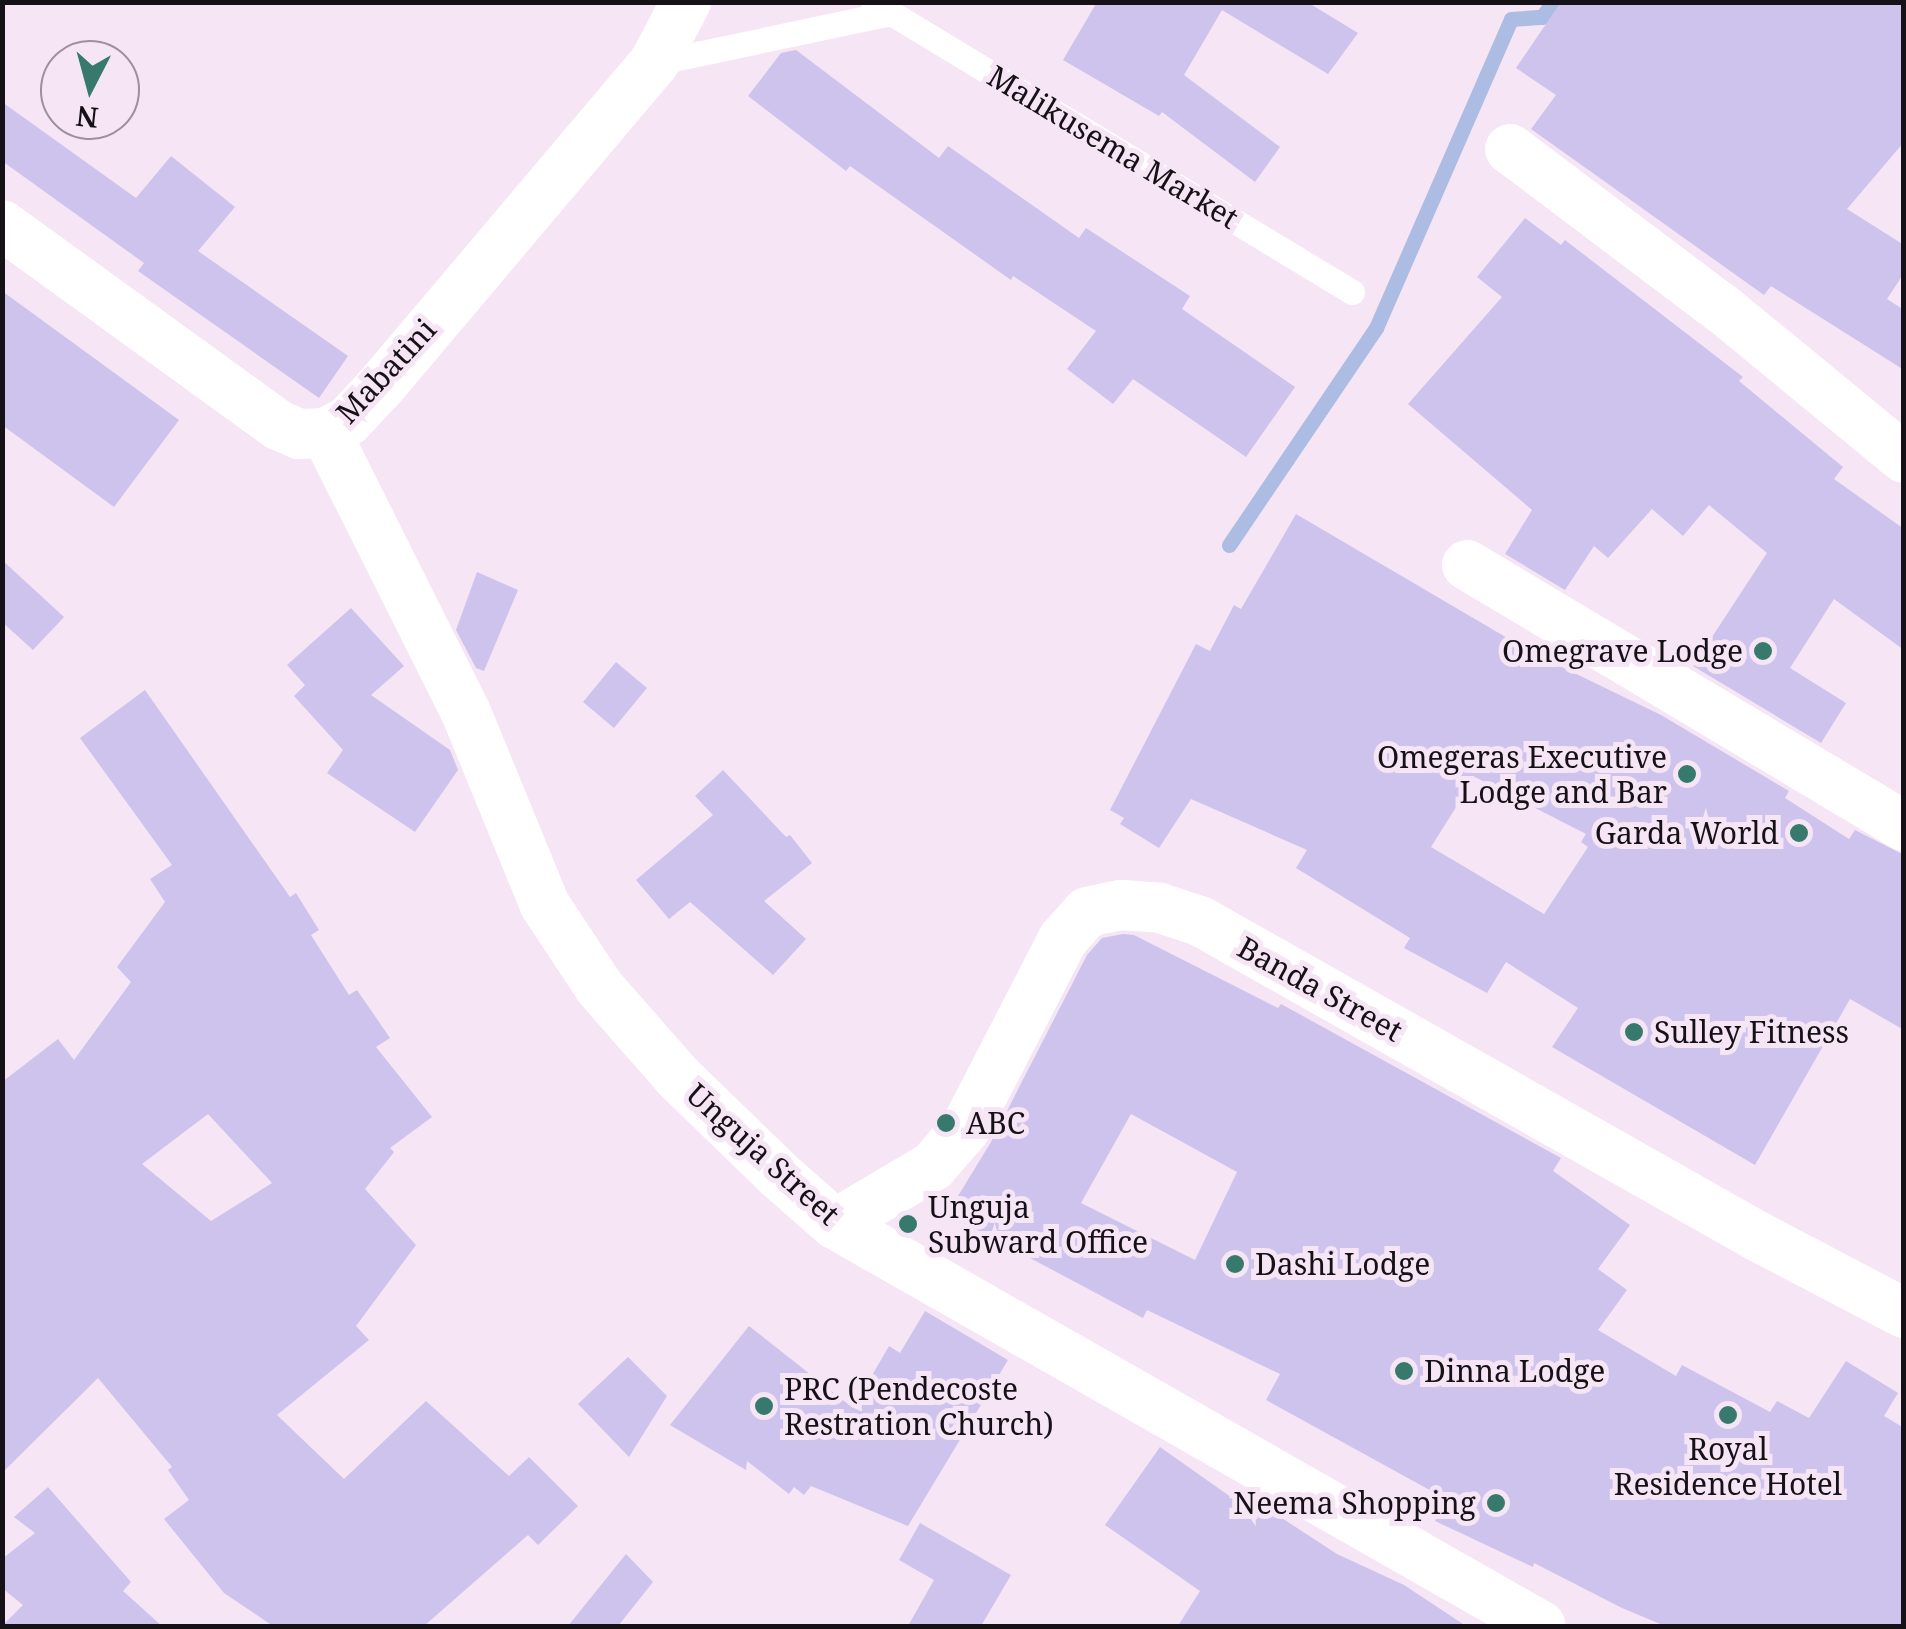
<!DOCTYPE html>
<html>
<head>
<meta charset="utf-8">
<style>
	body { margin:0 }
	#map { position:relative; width:1906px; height:1629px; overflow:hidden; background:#f6e5f5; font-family:"Noto Serif",serif }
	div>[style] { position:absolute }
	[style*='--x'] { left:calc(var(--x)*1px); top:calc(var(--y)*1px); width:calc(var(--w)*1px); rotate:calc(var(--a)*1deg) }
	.stream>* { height:15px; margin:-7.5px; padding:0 7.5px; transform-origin:7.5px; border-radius:7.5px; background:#adbce3 }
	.building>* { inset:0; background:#cec3ec }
	.service>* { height:25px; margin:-12.5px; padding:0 12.5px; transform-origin:12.5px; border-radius:12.5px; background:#fff }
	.minor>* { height:50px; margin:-25px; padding:0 25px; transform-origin:25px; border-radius:25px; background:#fff }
	.dots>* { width:28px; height:28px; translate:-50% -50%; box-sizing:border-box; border:5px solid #f6e5f5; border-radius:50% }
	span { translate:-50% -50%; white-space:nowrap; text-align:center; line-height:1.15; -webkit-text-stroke:10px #f6e5f5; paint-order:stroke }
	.street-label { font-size:30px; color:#161116 }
	.poi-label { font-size:30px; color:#161116 }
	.right { translate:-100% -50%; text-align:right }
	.left { translate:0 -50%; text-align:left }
	.frame { position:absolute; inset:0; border:5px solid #161116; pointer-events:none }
	.north { position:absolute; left:40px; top:40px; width:100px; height:100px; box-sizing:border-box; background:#f6e5f5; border:2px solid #9c909c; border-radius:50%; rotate:186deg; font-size:28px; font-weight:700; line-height:40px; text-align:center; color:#161116 }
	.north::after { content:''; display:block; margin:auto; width:35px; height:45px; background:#377a6d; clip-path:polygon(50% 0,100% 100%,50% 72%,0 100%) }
</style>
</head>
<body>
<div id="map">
	<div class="stream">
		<div style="--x:1229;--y:545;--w:262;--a:-55.9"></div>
		<div style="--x:1376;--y:328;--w:337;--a:-66.4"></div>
		<div style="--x:1511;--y:19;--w:31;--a:-4"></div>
		<div style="--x:1542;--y:17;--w:19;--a:-54"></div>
	</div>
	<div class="building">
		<div style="clip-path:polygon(1097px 2px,1307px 2px,1358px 33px,1328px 74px,1222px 10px,1184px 75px,1280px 147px,1255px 182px,1162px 112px,1159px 116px,1063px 60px)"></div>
		<div style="clip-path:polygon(1561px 2px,1904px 2px,1904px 142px,1847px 209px,1904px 245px,1904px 273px,1887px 299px,1904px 310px,1904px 370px,1771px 286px,1764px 295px,1531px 129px,1556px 95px,1516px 68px)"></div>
		<div style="clip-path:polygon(796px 50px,939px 158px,948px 146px,1079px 238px,1086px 228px,1190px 296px,1182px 309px,1295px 387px,1246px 457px,1133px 379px,1113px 404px,1067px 369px,1096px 331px,1013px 276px,1011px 280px,850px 166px,846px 171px,748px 96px,781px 53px)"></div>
		<div style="clip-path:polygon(2px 102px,136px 198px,171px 156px,235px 207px,198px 251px,348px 356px,319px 398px,138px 271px,144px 263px,2px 161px)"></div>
		<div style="clip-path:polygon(1525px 218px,1561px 245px,1565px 240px,1743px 377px,1739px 381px,1843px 467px,1834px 479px,1904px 529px,1904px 650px,1834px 599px,1790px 668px,1846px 703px,1821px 743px,1693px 666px,1767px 553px,1709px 505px,1683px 536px,1652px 509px,1608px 558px,1594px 546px,1565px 590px,1505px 554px,1532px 510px,1408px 404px,1502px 297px,1477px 277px)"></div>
		<div style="clip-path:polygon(2px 291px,179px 420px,114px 507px,2px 425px)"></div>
		<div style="clip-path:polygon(evenodd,1296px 514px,1533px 653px,1661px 715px,1789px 791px,1785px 798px,1849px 839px,1855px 830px,1904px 855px,1904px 1030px,1850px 999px,1755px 1165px,1552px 1047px,1578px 1008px,1506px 962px,1487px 993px,1404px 948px,1410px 938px,1296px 868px,1307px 850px,1191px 799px,1159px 848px,1120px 824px,1124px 818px,1110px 810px,1196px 644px,1210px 651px,1234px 605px,1241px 609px,1296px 514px,1475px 777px,1586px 834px,1581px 842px,1588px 847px,1544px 914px,1431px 847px,1475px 777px)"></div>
		<div style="clip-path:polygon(2px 560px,64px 617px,33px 650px,2px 622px)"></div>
		<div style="clip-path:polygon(477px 572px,518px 590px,484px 671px,476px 668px,456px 630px)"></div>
		<div style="clip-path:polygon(351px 608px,404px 666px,371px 695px,450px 750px,458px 770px,415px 832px,327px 773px,343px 750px,294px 696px,305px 685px,287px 665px)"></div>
		<div style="clip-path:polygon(616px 662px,647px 688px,614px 728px,583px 702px)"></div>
		<div style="clip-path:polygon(evenodd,145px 690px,290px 897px,296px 893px,319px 930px,311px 935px,349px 995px,357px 990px,390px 1038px,376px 1047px,432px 1117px,390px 1148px,394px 1152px,365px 1189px,416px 1245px,356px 1326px,369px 1340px,277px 1415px,344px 1479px,426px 1401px,509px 1476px,529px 1457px,578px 1506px,538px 1545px,528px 1535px,424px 1626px,273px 1626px,224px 1593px,164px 1519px,189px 1500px,168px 1470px,172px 1467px,98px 1378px,2px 1473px,2px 1082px,58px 1039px,74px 1060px,131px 982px,117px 967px,165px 902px,150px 879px,172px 865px,80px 738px,145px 690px,208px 1114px,272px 1183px,211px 1221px,142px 1164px,208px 1114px)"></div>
		<div style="clip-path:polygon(723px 770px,786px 837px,790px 835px,812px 863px,764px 901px,806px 939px,773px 975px,690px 902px,669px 919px,636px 880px,713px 815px,695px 796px)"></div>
		<div style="clip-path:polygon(evenodd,1123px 934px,1134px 935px,1278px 1008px,1281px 1004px,1561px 1158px,1553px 1171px,1630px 1225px,1598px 1269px,1627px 1290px,1598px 1330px,1676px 1376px,1682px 1365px,1770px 1412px,1777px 1401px,1809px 1418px,1846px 1361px,1898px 1393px,1884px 1416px,1904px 1428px,1904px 1626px,1665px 1626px,1622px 1608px,1534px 1563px,1533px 1567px,1435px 1521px,1446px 1499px,1266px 1400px,1280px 1374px,1147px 1310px,1143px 1318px,947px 1214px,991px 1142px,1087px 955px,1102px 938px,1123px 934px,1131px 1114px,1237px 1172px,1195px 1260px,1081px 1203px,1131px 1114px)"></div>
		<div style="clip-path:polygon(925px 1311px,1008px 1360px,908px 1526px,811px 1486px,804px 1495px,794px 1487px,789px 1494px,747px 1461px,746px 1470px,670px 1425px,749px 1326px,853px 1408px,889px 1346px,900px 1353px)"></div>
		<div style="clip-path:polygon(628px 1357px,667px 1396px,629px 1457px,578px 1404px)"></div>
		<div style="clip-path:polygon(1160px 1447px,1262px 1519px,1268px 1509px,1337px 1554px,1404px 1585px,1466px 1626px,1178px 1626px,1200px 1591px,1105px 1525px)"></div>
		<div style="clip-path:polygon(48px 1487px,131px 1582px,123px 1591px,162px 1626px,2px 1626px,23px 1605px,2px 1588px,2px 1559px,35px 1533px,14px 1517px)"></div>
		<div style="clip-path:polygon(920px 1523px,1011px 1575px,981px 1626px,908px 1626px,934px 1580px,899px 1560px)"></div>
		<div style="clip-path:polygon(626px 1554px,653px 1582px,618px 1626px,568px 1626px)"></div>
	</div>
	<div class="service">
		<div style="--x:873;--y:2;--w:560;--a:31.19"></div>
		<div style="--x:654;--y:63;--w:242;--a:-11.9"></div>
	</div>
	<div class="minor">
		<div style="--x:1510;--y:149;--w:268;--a:37"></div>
		<div style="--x:1724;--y:310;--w:233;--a:39.4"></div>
		<div style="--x:2;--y:225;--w:341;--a:35.9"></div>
		<div style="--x:278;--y:425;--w:23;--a:23"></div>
		<div style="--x:299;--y:434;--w:27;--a:-2"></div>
		<div style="--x:326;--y:433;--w:26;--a:-29"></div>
		<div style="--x:349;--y:420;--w:45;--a:-46.8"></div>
		<div style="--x:380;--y:387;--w:424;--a:-49.8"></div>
		<div style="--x:654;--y:63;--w:69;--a:-62.3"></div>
		<div style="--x:326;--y:433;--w:315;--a:63.4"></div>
		<div style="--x:467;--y:715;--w:205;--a:67.7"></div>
		<div style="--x:545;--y:905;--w:98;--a:56.6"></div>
		<div style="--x:599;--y:987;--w:120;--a:48.7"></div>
		<div style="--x:678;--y:1077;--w:139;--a:44.1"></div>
		<div style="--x:778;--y:1174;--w:76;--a:41.3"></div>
		<div style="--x:835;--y:1224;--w:812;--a:29.66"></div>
		<div style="--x:1467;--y:565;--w:509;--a:30.85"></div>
		<div style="--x:835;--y:1224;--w:114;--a:-30.6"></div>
		<div style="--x:933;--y:1166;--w:49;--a:-49.1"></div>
		<div style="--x:965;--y:1129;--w:214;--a:-62.7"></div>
		<div style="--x:1063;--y:939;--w:36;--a:-48"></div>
		<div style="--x:1087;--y:912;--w:35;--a:-12"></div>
		<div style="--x:1121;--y:905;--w:39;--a:4"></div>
		<div style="--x:1160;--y:908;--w:42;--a:18"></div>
		<div style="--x:1200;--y:921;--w:642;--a:29.48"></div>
		<div style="--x:1759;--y:1237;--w:164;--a:27.7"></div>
	</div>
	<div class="dots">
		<div style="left:1763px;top:651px;background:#377a6d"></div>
		<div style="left:1687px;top:774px;background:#377a6d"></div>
		<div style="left:1799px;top:833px;background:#377a6d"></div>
		<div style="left:1634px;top:1032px;background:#377a6d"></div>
		<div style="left:946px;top:1123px;background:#377a6d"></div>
		<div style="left:908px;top:1224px;background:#377a6d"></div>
		<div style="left:1235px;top:1264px;background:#377a6d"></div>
		<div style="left:1404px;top:1371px;background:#377a6d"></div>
		<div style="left:764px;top:1406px;background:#377a6d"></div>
		<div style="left:1728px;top:1415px;background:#377a6d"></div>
		<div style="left:1496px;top:1503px;background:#377a6d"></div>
	</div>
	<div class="street-label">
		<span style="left:1113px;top:147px;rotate:31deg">Malikusema Market</span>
		<span style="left:386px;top:371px;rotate:-47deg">Mabatini</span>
		<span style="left:1320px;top:989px;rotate:29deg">Banda Street</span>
		<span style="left:763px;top:1154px;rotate:42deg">Unguja Street</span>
	</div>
	<div class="poi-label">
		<span class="right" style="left:1743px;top:651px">Omegrave Lodge</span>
		<span class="right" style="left:1667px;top:774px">Omegeras Executive<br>Lodge and Bar</span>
		<span class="right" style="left:1779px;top:833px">Garda World</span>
		<span class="left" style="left:1654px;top:1032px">Sulley Fitness</span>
		<span class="left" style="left:966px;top:1123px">ABC</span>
		<span class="left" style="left:928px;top:1224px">Unguja<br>Subward Office</span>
		<span class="left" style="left:1255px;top:1264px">Dashi Lodge</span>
		<span class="left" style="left:1424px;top:1371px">Dinna Lodge</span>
		<span class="left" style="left:784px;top:1406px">PRC (Pendecoste<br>Restration Church)</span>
		<span style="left:1728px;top:1466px">Royal<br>Residence Hotel</span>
		<span class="right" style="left:1476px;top:1503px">Neema Shopping</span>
	</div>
	<div class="frame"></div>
	<div class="north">N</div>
</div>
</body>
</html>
